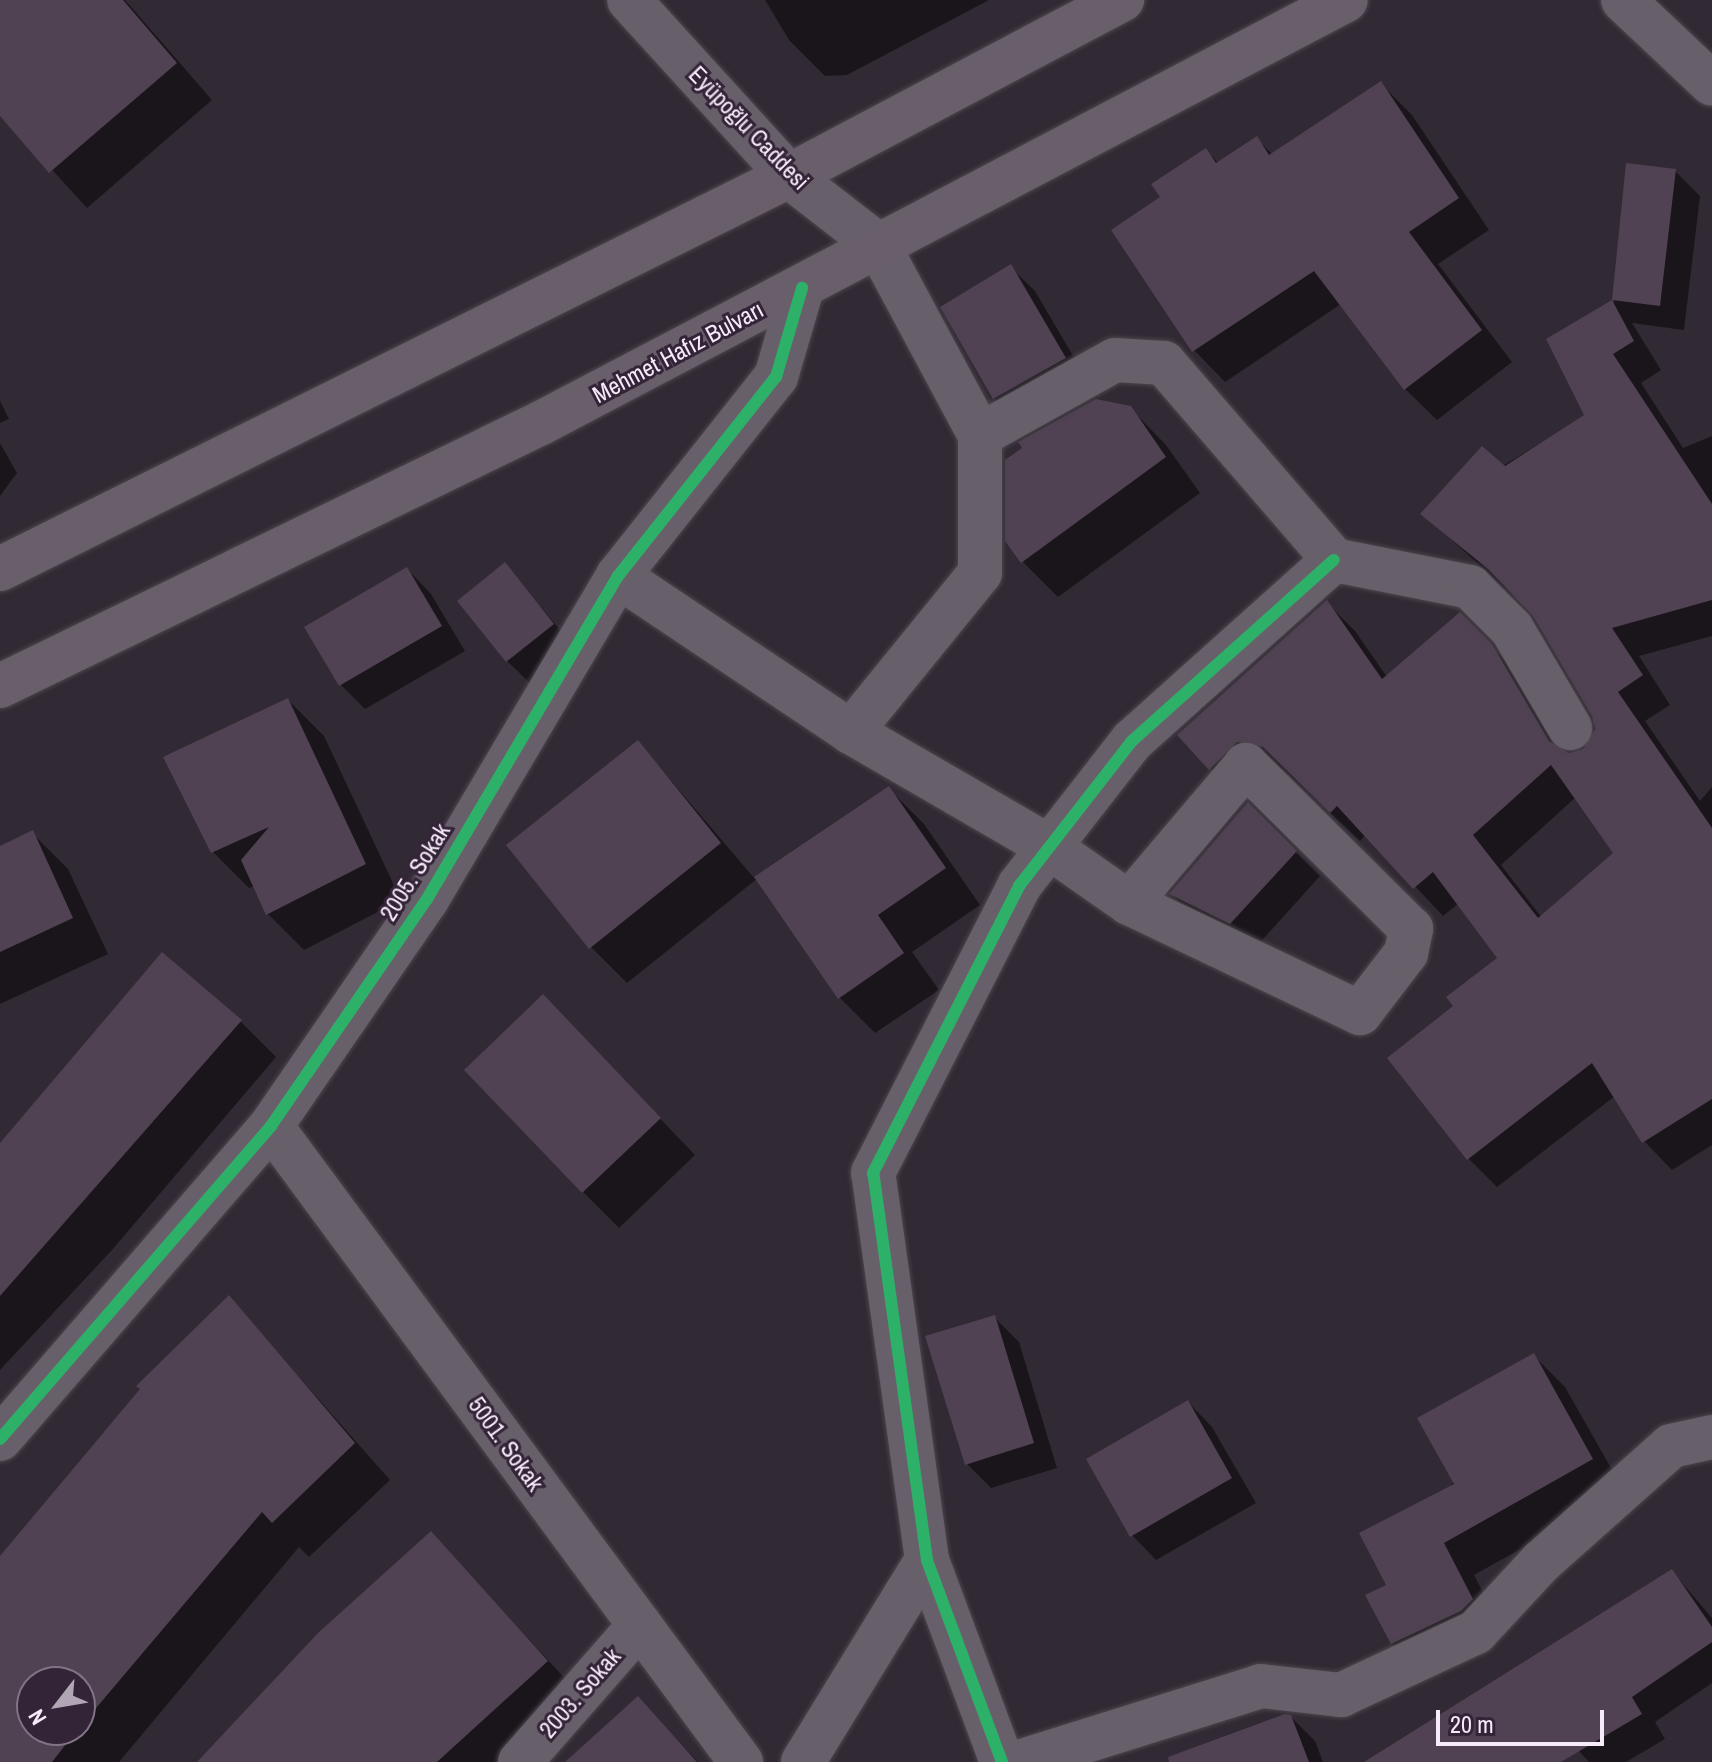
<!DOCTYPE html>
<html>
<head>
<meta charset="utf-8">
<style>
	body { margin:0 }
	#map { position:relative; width:1712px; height:1762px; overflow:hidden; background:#312933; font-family:"Archivo Narrow",sans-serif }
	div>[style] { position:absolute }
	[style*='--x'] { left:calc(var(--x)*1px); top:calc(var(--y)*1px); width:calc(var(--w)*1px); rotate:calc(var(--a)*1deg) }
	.shadow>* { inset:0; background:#0007 }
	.building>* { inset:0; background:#504252 }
	.roads { filter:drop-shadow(0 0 2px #4c454e) drop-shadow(0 0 2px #4c454e) }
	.minor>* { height:44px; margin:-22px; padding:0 22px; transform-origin:22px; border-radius:22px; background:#675f69 }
	.major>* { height:44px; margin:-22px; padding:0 22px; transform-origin:22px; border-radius:22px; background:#695f6b }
	.cycleway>* { height:12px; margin:-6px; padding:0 6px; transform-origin:6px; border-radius:6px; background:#2db169 }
	span { translate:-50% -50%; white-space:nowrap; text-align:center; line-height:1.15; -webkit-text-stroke:6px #342438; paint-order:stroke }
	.street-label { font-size:24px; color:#f6ebf9 }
	.north { position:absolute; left:16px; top:1666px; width:80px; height:80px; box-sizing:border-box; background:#342438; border:2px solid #827485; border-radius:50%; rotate:239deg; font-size:22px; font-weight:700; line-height:32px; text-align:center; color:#f6ebf9 }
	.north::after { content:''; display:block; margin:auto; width:28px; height:36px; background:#b1a7b4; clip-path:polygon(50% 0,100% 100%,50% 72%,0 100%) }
	.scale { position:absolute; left:1436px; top:1710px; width:168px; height:36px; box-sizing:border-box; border:4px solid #f6ebf9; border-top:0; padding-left:10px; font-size:24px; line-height:28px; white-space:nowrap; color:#f6ebf9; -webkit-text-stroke:6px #342438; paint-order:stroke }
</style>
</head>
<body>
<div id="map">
	<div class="shadow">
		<div style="clip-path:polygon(0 0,125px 0,212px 100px,87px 208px,0 113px)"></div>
		<div style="clip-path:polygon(765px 0,989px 0,847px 75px,825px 76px,789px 40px)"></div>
		<div style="clip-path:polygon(1381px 84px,1412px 115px,1489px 230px,1438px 264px,1512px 362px,1437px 420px,1405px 389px,1341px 304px,1225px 382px,1194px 350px,1163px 198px,1206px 150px,1219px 164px,1257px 139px,1273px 155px)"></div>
		<div style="clip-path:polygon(evenodd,1628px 165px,1675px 171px,1700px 196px,1684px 330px,1632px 323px,1661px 370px,1641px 383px,1683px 448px,1712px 436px,1712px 636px,1639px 656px,1670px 705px,1645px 721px,1700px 801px,1712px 787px,1712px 1145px,1672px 1170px,1644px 1141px,1615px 1096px,1497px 1187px,1468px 1158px,1456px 1007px,1500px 958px,1459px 903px,1443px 916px,1366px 834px,1360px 841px,1283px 769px,1267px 770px,1239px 797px,1179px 735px,1327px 603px,1355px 631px,1387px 677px,1460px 615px,1520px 676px,1566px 753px,1583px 752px,1594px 740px,1594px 716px,1535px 615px,1423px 514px,1586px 416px,1548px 340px,1614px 302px,1628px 165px,1576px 797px,1616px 853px,1542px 918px,1501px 865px,1576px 797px)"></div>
		<div style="clip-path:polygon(1010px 267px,1035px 291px,1089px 383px,1019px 423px,994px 398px)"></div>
		<div style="clip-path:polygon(0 401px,9px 419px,0 423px)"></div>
		<div style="clip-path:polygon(1130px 408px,1166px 445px,1200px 493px,1058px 597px,1022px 561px)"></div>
		<div style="clip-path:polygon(0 443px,17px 473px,0 496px)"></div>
		<div style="clip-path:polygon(505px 565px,577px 650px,532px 685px,507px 661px)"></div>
		<div style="clip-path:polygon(407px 569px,431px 594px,465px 651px,365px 709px,340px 684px)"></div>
		<div style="clip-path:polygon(288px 700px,324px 736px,401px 900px,304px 950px,268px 914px,255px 886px,249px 888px,213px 852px,166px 758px)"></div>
		<div style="clip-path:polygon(638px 742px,755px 879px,888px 788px,924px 824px,980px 905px,912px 952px,939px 990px,875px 1033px,839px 997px,758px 878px,627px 983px,591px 947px)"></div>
		<div style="clip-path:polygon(1248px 805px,1320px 876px,1256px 947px,1196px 919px,1172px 894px)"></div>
		<div style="clip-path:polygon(32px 833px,68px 869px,108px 954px,0 1004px,0 848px)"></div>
		<div style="clip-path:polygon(240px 1021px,276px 1057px,112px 1250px,0 1370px,0 1146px)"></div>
		<div style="clip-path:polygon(578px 1033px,695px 1155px,619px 1228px,583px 1192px)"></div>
		<div style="clip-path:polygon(evenodd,229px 1298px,390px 1480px,309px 1557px,299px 1547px,119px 1762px,0 1762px,0 1558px,142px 1389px,229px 1298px,32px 1682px,80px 1682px,80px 1730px,32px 1730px,32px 1682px)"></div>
		<div style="clip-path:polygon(994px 1317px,1019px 1342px,1057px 1468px,991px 1488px,967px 1464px)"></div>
		<div style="clip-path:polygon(1533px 1355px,1565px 1387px,1624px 1491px,1474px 1575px,1503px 1631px,1424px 1675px,1392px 1643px,1389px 1585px)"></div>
		<div style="clip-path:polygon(1188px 1402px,1212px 1427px,1256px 1503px,1156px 1560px,1132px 1535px)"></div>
		<div style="clip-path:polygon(431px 1534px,583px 1698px,512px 1762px,199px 1762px)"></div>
		<div style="clip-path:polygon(1672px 1571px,1712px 1618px,1712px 1683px,1655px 1722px,1665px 1739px,1626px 1762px,1589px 1762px,1579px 1751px,1534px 1762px,1368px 1762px)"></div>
		<div style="clip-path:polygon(638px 1699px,698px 1762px,568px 1762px)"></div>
		<div style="clip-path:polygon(1291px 1717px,1315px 1741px,1323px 1762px,1172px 1762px)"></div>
	</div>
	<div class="building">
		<div style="clip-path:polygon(0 0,123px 0,177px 63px,49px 173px,0 116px)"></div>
		<div style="clip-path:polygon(1381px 81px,1459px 198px,1409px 232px,1482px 330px,1404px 390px,1314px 271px,1192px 352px,1111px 230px,1160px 197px,1151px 184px,1206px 148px,1216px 163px,1257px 136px,1269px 155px)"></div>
		<div style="clip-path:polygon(1626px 163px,1676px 169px,1660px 306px,1612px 300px)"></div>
		<div style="clip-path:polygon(1011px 264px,1066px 358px,993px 399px,940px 307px)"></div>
		<div style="clip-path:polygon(evenodd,1612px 300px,1634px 341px,1613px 354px,1712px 504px,1712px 600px,1612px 628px,1643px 675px,1618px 692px,1712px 828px,1712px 1099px,1642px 1143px,1592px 1063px,1467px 1160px,1387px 1058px,1453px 1006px,1446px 997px,1497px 958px,1433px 872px,1413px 889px,1337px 806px,1330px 813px,1263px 747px,1237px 742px,1209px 770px,1177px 735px,1327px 600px,1382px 679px,1460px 612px,1492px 644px,1549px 741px,1569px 753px,1583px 749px,1595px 729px,1592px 716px,1533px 616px,1488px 569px,1420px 514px,1482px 446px,1505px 466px,1584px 415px,1546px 339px,1612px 300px,1551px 765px,1613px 853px,1538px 918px,1473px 835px,1551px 765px)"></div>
		<div style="clip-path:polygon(1096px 399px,1131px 406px,1166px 457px,1021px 563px,1005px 541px,1005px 460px,1022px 448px,1018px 442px)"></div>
		<div style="clip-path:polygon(505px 562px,554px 624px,506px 662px,457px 601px)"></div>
		<div style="clip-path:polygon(407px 567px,442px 626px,339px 686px,304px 627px)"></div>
		<div style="clip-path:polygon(288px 698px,366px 864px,266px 915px,241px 860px,269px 827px,211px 853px,163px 757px)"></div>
		<div style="clip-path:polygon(638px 740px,721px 843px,589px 949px,506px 845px)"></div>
		<div style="clip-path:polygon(889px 786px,946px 868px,878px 915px,904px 953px,838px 999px,754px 877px)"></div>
		<div style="clip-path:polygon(1248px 802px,1297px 851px,1230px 924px,1169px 894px)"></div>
		<div style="clip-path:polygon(33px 830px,73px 918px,0 952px,0 846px)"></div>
		<div style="clip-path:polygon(162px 952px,242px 1020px,0 1296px,0 1143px)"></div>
		<div style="clip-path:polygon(543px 994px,661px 1118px,582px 1193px,464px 1070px)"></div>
		<div style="clip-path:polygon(229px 1295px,355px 1443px,272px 1523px,262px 1512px,80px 1727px,80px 1682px,32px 1682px,32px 1730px,77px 1730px,52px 1762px,0 1762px,0 1556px,140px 1389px,136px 1386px)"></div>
		<div style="clip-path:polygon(995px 1315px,1034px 1443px,965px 1465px,925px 1336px)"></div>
		<div style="clip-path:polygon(1534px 1353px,1593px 1459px,1444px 1543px,1473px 1599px,1461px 1611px,1391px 1644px,1365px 1595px,1386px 1585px,1359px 1533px,1454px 1484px,1417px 1418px)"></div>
		<div style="clip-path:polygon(1188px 1400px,1232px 1478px,1130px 1537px,1086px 1459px)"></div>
		<div style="clip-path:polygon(431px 1531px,548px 1661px,437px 1762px,197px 1762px,318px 1633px)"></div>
		<div style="clip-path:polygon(1672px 1569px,1712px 1627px,1712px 1642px,1632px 1697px,1642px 1714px,1561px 1762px,1364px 1762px)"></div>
		<div style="clip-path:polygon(638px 1696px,697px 1762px,565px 1762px)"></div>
		<div style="clip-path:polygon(1285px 1714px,1291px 1715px,1309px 1762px,1169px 1762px,1168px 1757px)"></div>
	</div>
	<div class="roads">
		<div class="minor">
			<div style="--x:629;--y:0;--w:238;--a:47.7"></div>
			<div style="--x:789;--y:176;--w:113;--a:37.8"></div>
			<div style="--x:878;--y:245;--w:216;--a:61.8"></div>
			<div style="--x:980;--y:435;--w:138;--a:90"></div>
			<div style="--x:980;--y:573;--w:205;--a:129.1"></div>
			<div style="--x:1623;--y:0;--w:122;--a:43.3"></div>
			<div style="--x:980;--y:435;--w:154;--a:-29.1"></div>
			<div style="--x:1115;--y:360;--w:49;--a:3.5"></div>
			<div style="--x:1164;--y:363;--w:260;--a:49.2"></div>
			<div style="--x:1334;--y:560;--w:139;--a:11.2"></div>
			<div style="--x:1470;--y:587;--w:59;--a:45"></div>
			<div style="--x:1512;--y:629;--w:115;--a:59.6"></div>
			<div style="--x:618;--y:576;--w:280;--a:33.8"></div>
			<div style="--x:851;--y:732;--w:229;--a:30.1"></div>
			<div style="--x:1049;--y:847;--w:98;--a:35"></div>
			<div style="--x:1129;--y:903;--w:256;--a:25.5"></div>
			<div style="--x:1360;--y:1013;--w:76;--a:-52.5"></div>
			<div style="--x:1406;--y:953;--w:25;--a:-78"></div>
			<div style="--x:1411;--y:929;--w:233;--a:-135.2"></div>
			<div style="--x:1246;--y:765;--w:181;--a:130.3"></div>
			<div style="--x:271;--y:1126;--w:791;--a:53.54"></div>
			<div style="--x:0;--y:1439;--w:414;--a:-49.1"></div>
			<div style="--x:271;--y:1126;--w:275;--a:-55.5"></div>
			<div style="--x:427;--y:899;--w:375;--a:-59.4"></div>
			<div style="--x:618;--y:576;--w:254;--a:-51.6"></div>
			<div style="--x:776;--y:377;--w:93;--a:-73.7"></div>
			<div style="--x:520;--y:1762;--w:182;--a:-48.8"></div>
			<div style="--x:803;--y:1762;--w:237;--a:-58.5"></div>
			<div style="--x:1002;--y:1762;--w:215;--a:-110.4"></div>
			<div style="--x:927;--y:1560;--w:391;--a:-97.9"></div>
			<div style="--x:873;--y:1173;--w:322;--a:-63"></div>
			<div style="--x:1019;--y:886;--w:184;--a:-52.1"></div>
			<div style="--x:1132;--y:741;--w:271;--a:-41.9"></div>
			<div style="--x:1019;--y:1762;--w:254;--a:-17.4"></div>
			<div style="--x:1261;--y:1686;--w:81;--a:6.4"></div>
			<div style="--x:1341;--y:1695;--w:149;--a:-25"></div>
			<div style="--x:1476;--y:1632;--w:96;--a:-47.1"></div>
			<div style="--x:1541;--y:1562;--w:174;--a:-41.7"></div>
			<div style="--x:1671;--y:1446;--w:42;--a:-12.4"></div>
		</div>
		<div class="major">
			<div style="--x:0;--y:569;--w:881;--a:-26.48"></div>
			<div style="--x:789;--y:176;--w:377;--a:-27.9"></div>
			<div style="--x:0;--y:686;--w:602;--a:-25.93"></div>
			<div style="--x:541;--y:423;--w:909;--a:-27.72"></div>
		</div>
	</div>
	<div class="cycleway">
		<div style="--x:0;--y:1439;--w:414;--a:-49.1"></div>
		<div style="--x:271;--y:1126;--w:275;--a:-55.5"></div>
		<div style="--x:427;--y:899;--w:375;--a:-59.4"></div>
		<div style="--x:618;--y:576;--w:254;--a:-51.6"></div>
		<div style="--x:776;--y:377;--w:93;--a:-73.7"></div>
		<div style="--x:1002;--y:1762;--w:215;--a:-110.4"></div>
		<div style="--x:927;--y:1560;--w:391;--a:-97.9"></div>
		<div style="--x:873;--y:1173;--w:322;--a:-63"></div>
		<div style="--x:1019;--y:886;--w:184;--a:-52.1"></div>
		<div style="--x:1132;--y:741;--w:271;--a:-41.9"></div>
	</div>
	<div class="street-label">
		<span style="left:749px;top:128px;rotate:46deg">Eyüpoğlu Caddesi</span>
		<span style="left:678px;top:352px;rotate:-28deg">Mehmet Hafız Bulvarı</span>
		<span style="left:415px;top:872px;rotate:-58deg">2005. Sokak</span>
		<span style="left:506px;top:1444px;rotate:54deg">5001. Sokak</span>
		<span style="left:580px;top:1693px;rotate:-49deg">2003. Sokak</span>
	</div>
	<div class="north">N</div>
	<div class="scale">20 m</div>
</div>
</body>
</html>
